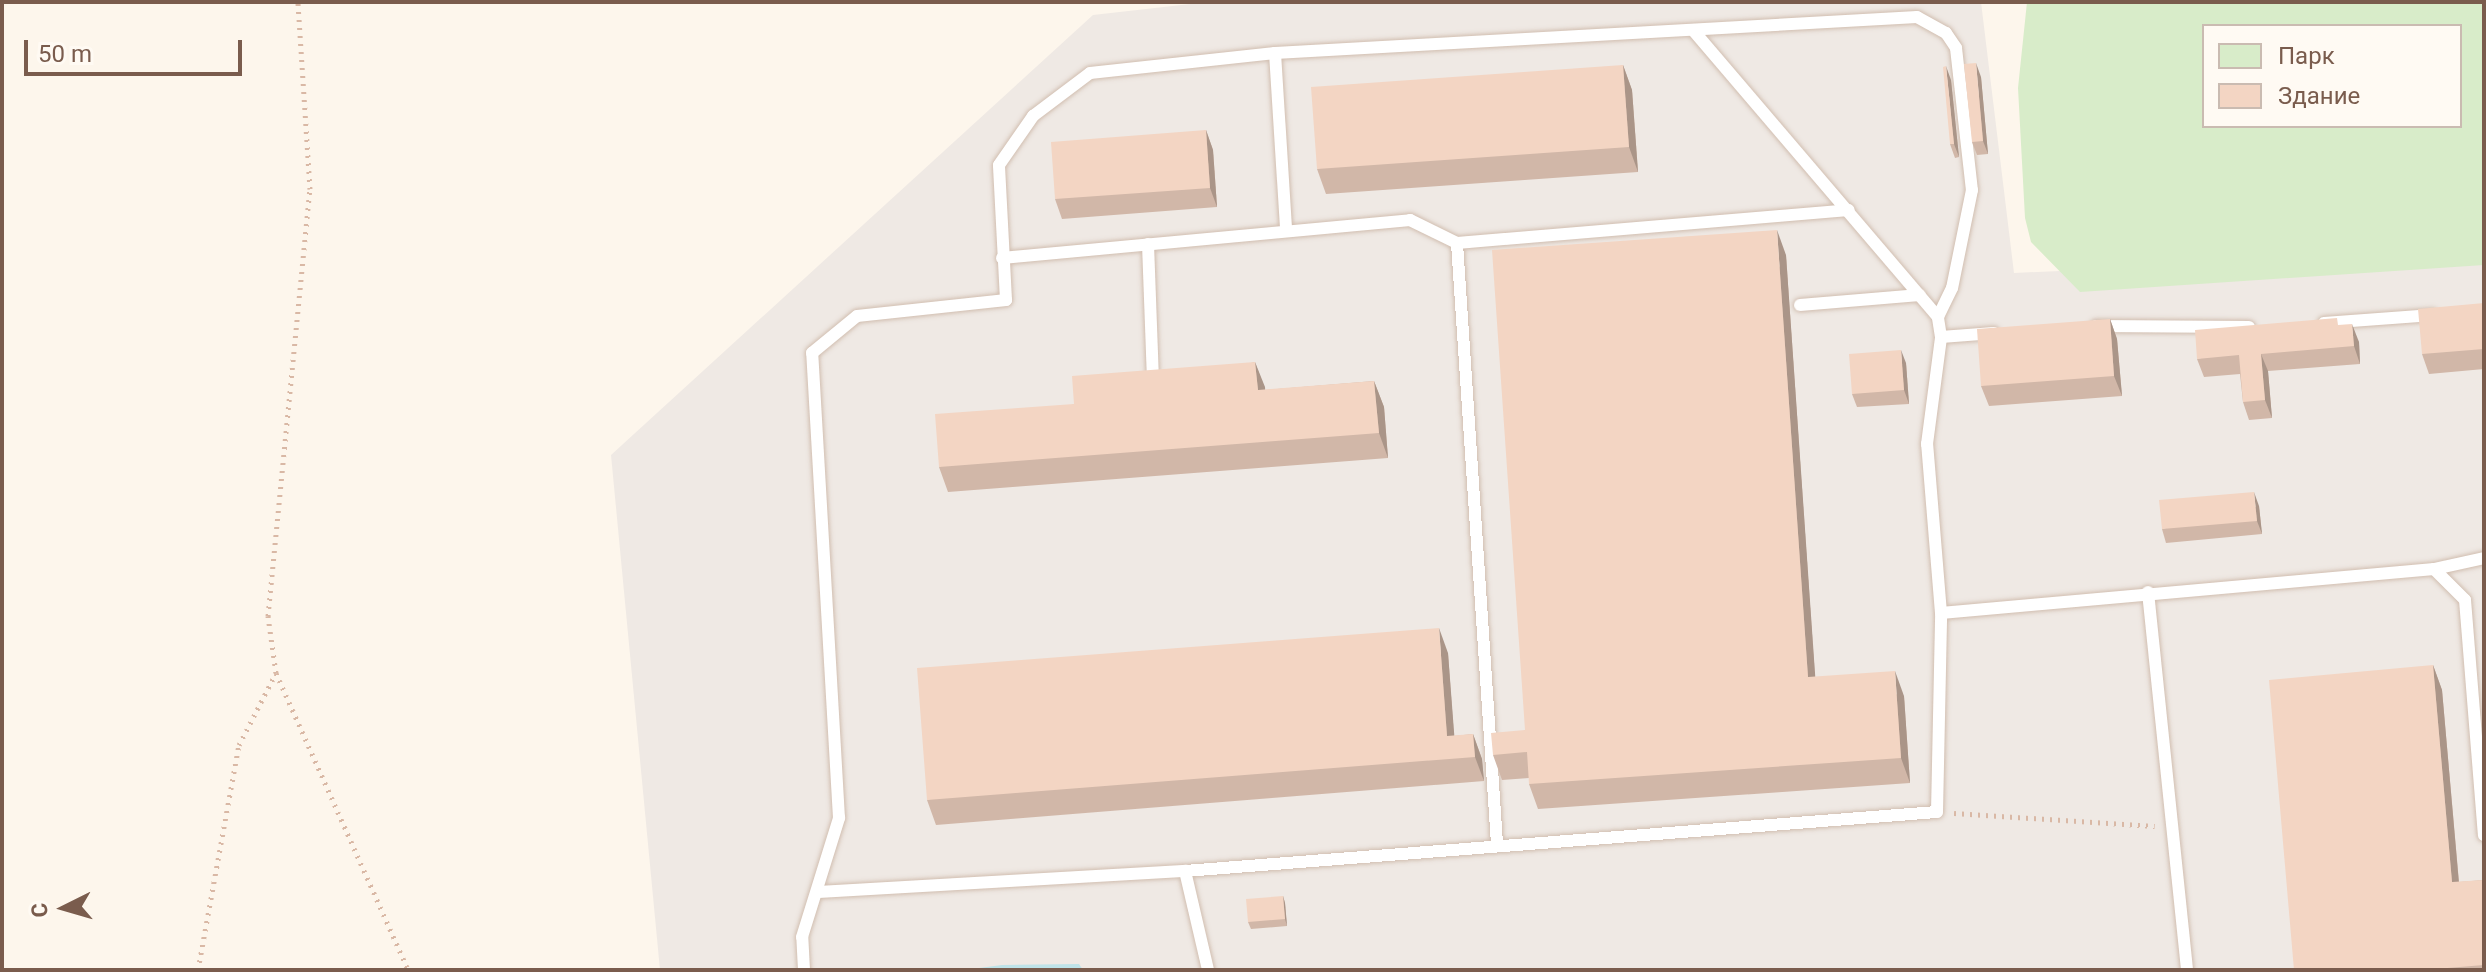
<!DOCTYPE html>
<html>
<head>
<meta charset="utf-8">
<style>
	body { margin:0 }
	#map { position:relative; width:2486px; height:972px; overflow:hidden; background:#fdf6ec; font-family:Roboto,sans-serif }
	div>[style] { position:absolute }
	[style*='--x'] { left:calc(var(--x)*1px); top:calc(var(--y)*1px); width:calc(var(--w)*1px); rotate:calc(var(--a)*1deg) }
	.industrial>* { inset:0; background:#efe9e4 }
	.green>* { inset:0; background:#d8ecc9 }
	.water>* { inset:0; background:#bfe3e8 }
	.path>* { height:5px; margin-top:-2.5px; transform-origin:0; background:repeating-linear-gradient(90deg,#d9b8a5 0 2px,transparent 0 8px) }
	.roads { filter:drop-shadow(0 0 2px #d1beb0) drop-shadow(0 0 2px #d1beb0) }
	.service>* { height:12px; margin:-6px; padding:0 6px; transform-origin:6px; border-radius:6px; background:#fff }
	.wall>* { inset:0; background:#d1b7a8 }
	.shaded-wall>* { inset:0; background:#aa9588 }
	.building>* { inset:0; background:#f3d5c3 }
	span { translate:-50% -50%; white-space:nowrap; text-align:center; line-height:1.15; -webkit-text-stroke:6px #fffaf3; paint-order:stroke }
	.frame { position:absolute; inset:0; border:4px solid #7a5c4d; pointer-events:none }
	.legend { position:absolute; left:2202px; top:24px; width:260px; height:104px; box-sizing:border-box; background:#fffaf3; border:2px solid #cabbb1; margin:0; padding:10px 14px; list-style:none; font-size:24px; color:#7a5c4d }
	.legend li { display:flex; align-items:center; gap:16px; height:40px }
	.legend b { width:40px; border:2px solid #cabbb1 }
	.north { position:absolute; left:24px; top:868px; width:80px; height:80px; -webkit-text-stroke:6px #fffaf3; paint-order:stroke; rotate:265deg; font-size:22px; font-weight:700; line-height:32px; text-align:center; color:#7a5c4d }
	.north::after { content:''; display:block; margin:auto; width:28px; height:36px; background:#7a5c4d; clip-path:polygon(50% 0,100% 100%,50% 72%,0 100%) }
	.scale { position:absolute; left:24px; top:40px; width:218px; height:36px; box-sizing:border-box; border:4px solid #7a5c4d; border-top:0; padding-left:10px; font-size:24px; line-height:28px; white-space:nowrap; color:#7a5c4d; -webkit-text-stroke:6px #fffaf3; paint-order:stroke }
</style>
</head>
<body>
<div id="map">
	<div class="industrial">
		<div style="clip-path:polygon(1208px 2px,1981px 2px,2014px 273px,2484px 252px,2484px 970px,660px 970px,611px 455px,1093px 15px)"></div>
	</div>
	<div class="green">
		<div style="clip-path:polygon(evenodd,2027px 2px,2484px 2px,2484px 265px,2080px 292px,2031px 242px,2025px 218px,2018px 88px,2027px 2px,2204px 26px,2460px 26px,2460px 126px,2204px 126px,2204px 26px)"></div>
	</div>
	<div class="water">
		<div style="clip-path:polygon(1079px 964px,1083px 970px,964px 970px,1002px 965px)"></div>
	</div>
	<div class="path">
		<div style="--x:276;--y:673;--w:325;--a:66"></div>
		<div style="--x:1954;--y:813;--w:201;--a:3.7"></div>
		<div style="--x:198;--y:970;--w:229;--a:-79.7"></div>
		<div style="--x:239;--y:745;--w:81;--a:-62.8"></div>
		<div style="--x:276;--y:673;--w:58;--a:-98"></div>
		<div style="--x:268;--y:616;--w:429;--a:-84.4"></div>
		<div style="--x:310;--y:189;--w:187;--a:-93.7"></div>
	</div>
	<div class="roads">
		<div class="service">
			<div style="--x:1275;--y:53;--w:176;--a:86.4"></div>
			<div style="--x:1457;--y:243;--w:602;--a:86.19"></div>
			<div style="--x:1148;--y:244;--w:138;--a:87.9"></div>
			<div style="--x:1002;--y:258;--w:410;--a:-5.3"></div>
			<div style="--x:1410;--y:220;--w:52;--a:26.1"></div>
			<div style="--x:1457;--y:243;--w:393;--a:-4.8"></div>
			<div style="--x:1800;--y:305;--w:120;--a:-4.8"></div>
			<div style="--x:2324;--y:323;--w:109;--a:-4.2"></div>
			<div style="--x:2096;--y:326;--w:153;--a:0.4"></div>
			<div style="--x:1941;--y:337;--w:53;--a:-4.3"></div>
			<div style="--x:2434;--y:569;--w:44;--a:45"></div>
			<div style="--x:2465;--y:600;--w:236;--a:85.4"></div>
			<div style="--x:2148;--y:592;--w:380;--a:84.1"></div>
			<div style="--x:1941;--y:613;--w:495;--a:-5.1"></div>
			<div style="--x:2434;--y:569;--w:51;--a:-12.4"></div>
			<div style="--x:1185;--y:871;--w:102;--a:76.9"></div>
			<div style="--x:820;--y:892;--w:366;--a:-3.3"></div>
			<div style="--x:1185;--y:871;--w:754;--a:-4.49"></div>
			<div style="--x:1937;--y:812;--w:199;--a:-88.8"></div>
			<div style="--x:1941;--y:613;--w:170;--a:-94.7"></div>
			<div style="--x:1927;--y:444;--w:108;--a:-82.5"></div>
			<div style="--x:1941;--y:337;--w:20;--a:-99"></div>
			<div style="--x:1938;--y:317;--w:377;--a:-130.5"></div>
			<div style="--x:804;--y:970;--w:33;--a:-93"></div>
			<div style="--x:802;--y:937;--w:125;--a:-72.7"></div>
			<div style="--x:839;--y:818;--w:466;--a:-93.3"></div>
			<div style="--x:812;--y:353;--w:58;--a:-39.4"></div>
			<div style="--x:857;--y:316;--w:150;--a:-6.1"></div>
			<div style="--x:1006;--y:300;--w:135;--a:-93"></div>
			<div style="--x:999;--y:165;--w:60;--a:-55.2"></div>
			<div style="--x:1033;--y:116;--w:71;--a:-37"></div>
			<div style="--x:1090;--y:73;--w:186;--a:-6.2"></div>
			<div style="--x:1275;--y:53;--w:643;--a:-3.21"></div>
			<div style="--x:1917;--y:17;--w:33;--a:29"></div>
			<div style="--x:1946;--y:33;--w:18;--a:56"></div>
			<div style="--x:1956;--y:48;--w:143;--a:83.6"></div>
			<div style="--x:1972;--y:190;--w:100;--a:101.5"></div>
			<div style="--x:1952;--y:288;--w:32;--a:116"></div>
		</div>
	</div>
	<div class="wall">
		<div style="clip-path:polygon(1623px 65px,1632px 90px,1638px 172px,1326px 194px,1317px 169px)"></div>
		<div style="clip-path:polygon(1981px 77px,1988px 154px,1977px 155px,1972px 142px)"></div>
		<div style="clip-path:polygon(1951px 80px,1959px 157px,1955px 158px,1950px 144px)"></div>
		<div style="clip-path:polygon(1206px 130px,1213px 150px,1217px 207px,1062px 219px,1055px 199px)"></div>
		<div style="clip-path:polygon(1786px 255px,1815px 677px,1904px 696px,1910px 783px,1538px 809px,1529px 784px,1529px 778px,1502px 780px,1493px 755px,1525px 730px)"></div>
		<div style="clip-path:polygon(2484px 303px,2484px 369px,2429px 374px,2422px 354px)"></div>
		<div style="clip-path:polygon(2110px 319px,2117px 339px,2122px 396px,1989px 406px,1981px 386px)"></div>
		<div style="clip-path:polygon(2340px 325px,2359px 342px,2360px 364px,2268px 371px,2272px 418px,2249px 420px,2243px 402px,2240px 374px,2204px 377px,2197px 359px)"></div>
		<div style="clip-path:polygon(1255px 362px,1265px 390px,1374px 381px,1384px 407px,1388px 458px,948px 492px,939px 467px,1074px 404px)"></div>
		<div style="clip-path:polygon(1906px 363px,1909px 404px,1857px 407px,1852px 394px)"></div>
		<div style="clip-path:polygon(2259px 506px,2262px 534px,2166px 543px,2162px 529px)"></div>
		<div style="clip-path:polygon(1448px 653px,1454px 736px,1473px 734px,1482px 759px,1484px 781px,936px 825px,927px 800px)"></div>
		<div style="clip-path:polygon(2433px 665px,2442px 690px,2459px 882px,2484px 880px,2484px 970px,2294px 970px)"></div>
		<div style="clip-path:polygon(1283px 896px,1285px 903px,1287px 926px,1251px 929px,1248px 922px)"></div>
	</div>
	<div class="shaded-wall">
		<div style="clip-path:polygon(1976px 63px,1981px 77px,1988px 154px,1983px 141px)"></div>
		<div style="clip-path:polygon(1623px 65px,1632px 90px,1638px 172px,1629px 147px)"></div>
		<div style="clip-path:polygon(1946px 66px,1951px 80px,1959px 157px,1954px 144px)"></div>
		<div style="clip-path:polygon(1206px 130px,1213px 150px,1217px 207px,1210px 188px)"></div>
		<div style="clip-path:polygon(1777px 230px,1786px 255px,1817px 702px,1808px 677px)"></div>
		<div style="clip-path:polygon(2110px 319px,2117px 339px,2122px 396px,2114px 376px)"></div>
		<div style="clip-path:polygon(2352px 324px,2359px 342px,2360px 364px,2354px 346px)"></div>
		<div style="clip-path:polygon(1901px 350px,1906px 363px,1909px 404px,1904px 390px)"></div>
		<div style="clip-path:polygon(2261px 354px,2268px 371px,2272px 418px,2265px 400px)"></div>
		<div style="clip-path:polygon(1255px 362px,1265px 387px,1267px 415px,1258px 390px)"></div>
		<div style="clip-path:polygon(1374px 381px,1384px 407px,1388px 458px,1379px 433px)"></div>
		<div style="clip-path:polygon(2254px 492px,2259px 506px,2262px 534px,2257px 521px)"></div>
		<div style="clip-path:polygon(1439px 628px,1448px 653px,1456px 758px,1447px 736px)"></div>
		<div style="clip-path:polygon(2433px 665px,2442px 690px,2461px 907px,2452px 882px)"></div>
		<div style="clip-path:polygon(1895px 671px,1904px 696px,1910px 783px,1901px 758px)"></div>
		<div style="clip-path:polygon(1473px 734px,1482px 759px,1484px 781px,1475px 757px)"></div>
		<div style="clip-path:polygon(1283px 896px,1285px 903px,1287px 926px,1285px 919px)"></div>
	</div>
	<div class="building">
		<div style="clip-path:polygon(1976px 63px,1983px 141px,1972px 142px,1964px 64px)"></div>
		<div style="clip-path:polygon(1623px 65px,1629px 147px,1317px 169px,1311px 87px)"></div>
		<div style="clip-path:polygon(1946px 66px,1954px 144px,1950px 144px,1943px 67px)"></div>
		<div style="clip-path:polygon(1206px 130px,1210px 188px,1055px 199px,1051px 142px)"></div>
		<div style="clip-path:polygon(1777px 230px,1808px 677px,1895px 671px,1901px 758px,1529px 784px,1527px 752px,1493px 755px,1491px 733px,1525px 730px,1492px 250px)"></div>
		<div style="clip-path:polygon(2484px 303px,2484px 349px,2422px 354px,2418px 309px)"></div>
		<div style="clip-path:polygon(2337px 318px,2338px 325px,2352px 324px,2354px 346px,2261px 354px,2265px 400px,2243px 402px,2239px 355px,2197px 359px,2195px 330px)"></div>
		<div style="clip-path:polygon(2110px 319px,2114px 376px,1981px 386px,1977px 329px)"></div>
		<div style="clip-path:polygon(1901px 350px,1904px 390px,1852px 394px,1849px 354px)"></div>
		<div style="clip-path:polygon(1255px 362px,1258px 390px,1374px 381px,1379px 433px,939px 467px,935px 414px,1074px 404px,1072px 376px)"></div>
		<div style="clip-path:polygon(2254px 492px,2257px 521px,2162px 529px,2159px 500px)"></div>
		<div style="clip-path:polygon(1439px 628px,1447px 736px,1473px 734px,1475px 757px,927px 800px,917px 668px)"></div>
		<div style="clip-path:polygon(2433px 665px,2452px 882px,2484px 880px,2484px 965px,2423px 970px,2294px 970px,2269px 680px)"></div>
		<div style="clip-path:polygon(1283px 896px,1285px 919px,1248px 922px,1246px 899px)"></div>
	</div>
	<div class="frame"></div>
	<ul class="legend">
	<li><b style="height:22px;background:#d8ecc9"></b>Парк</li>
	<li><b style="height:22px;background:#f3d5c3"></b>Здание</li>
	</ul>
	<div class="north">С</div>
	<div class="scale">50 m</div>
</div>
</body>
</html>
